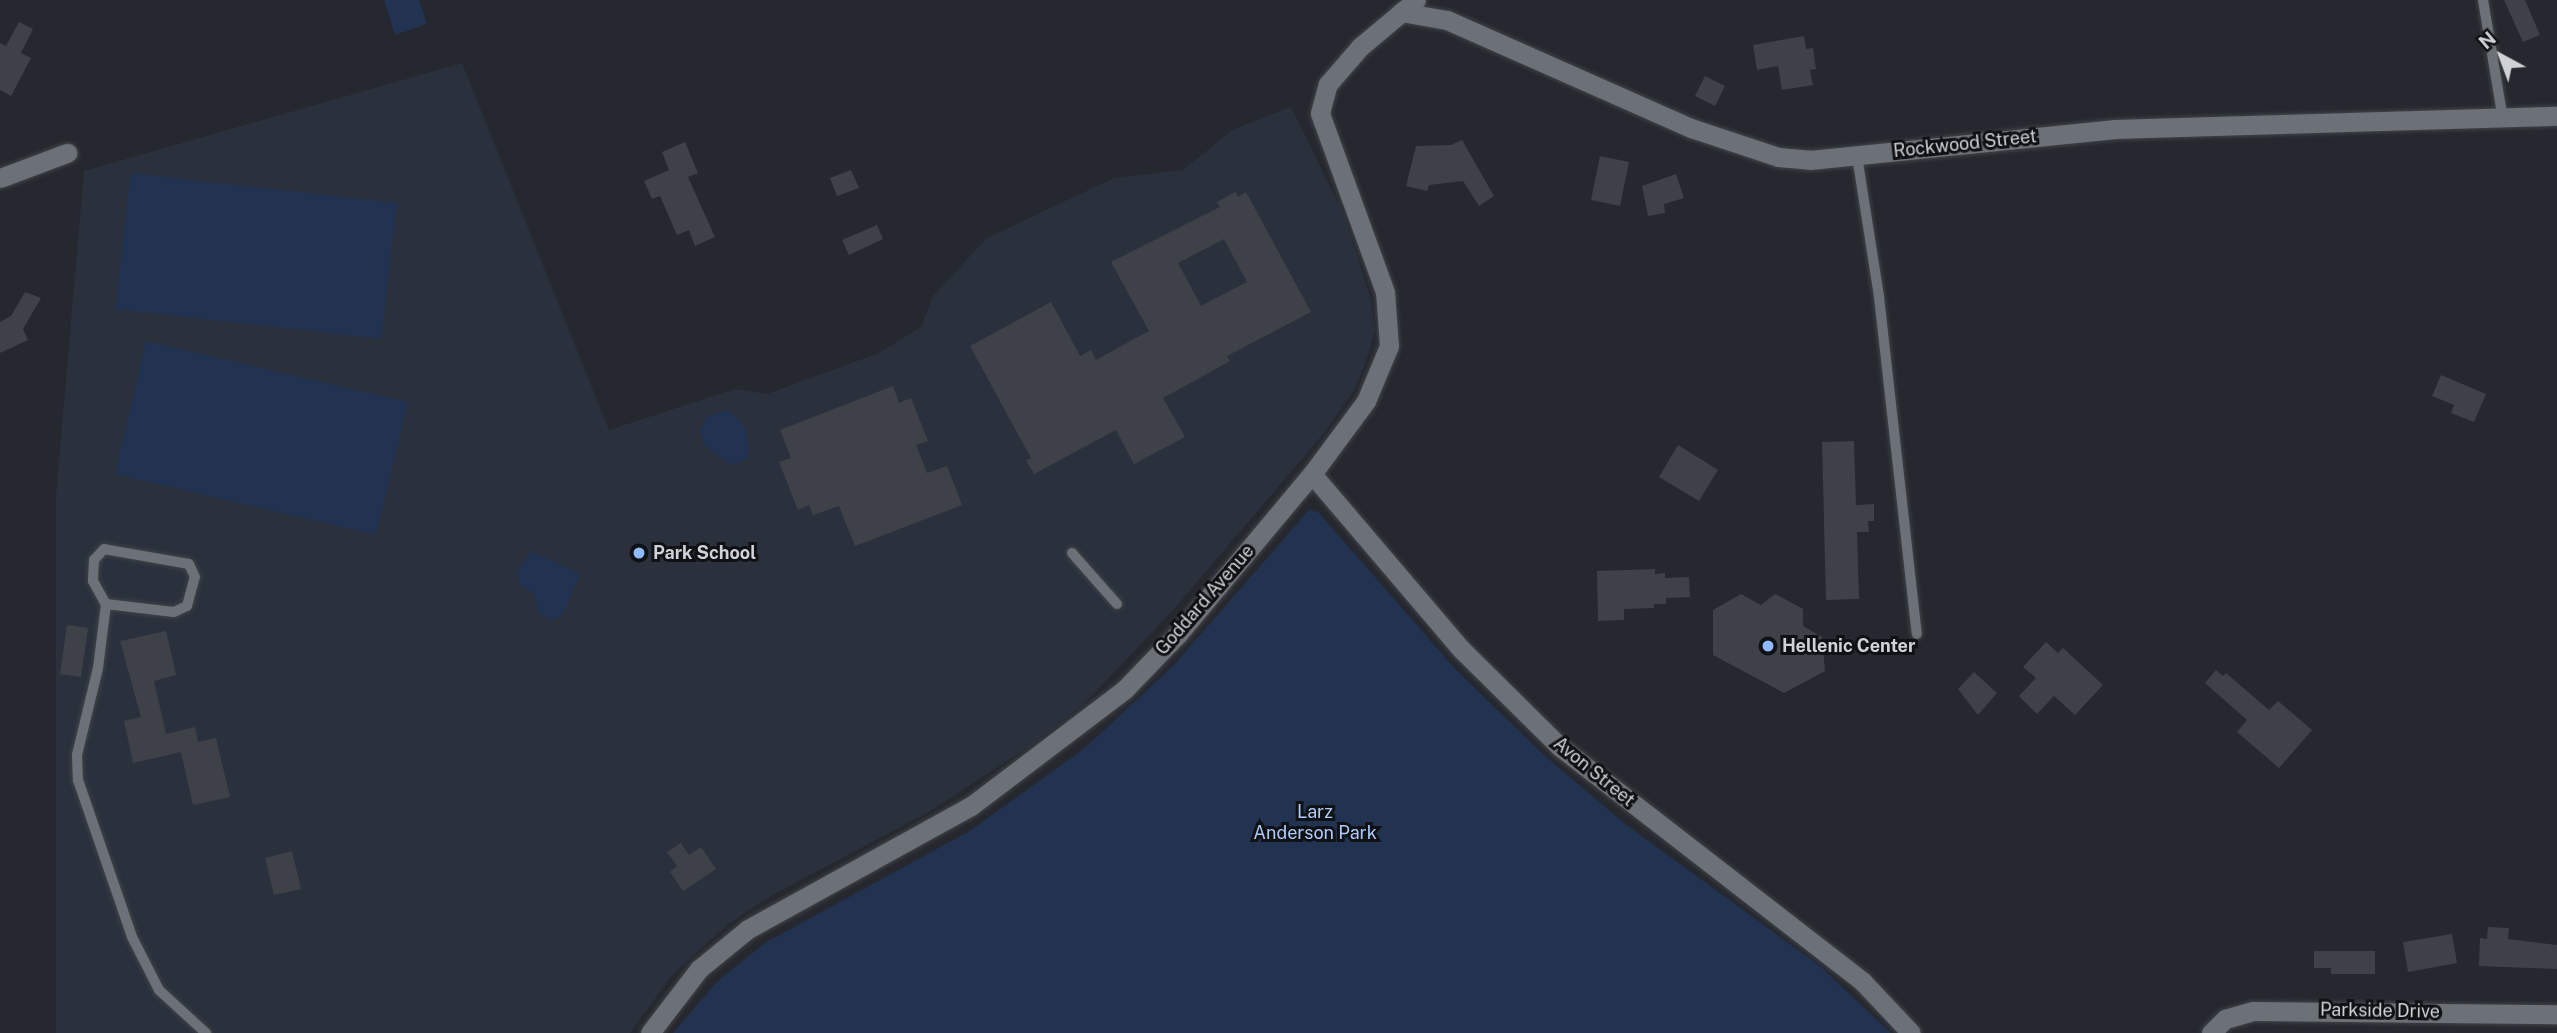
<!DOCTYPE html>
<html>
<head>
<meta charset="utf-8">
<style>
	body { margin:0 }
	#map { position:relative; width:2557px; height:1033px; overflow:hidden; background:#25282e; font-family:"Public Sans",sans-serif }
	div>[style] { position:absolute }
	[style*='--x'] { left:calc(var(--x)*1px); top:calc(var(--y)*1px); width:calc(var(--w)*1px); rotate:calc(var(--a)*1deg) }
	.built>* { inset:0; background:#2a313c }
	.green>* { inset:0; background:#223352 }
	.building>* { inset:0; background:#3e4248 }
	.roads { filter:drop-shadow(0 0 2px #404348) drop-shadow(0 0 2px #404348) }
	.service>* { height:10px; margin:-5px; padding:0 5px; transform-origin:5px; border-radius:5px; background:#6c7077 }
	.minor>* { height:19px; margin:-9.5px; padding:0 9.5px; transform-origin:9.5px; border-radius:9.5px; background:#6c7077 }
	.secondary>* { height:19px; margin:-9.5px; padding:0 9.5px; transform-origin:9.5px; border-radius:9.5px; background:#6c7077 }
	.dots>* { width:19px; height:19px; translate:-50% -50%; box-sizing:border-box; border:4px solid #0f1114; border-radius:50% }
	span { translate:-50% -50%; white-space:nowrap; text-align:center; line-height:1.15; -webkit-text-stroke:6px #0f1114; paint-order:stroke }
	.street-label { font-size:18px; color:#cfd2d6 }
	.poi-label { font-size:18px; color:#cfd2d6; font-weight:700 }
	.left { translate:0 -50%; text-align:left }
	.park-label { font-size:18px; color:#adcafb }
	.north { position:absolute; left:2466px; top:21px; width:70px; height:70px; -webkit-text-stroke:5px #0f1114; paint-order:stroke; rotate:319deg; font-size:19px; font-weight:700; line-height:28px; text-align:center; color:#cfd2d6 }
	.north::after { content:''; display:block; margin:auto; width:24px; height:32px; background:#cfd2d6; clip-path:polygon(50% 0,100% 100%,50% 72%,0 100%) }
</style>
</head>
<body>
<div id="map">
	<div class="built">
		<div style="clip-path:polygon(462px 63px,609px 430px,735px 389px,767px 394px,879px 353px,921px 327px,933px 296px,987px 238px,1114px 178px,1183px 170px,1234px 129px,1291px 107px,1344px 215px,1371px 300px,1375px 329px,1368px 356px,1355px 389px,1325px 432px,1173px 610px,1084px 704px,1033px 744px,927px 813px,765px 899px,726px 926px,674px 973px,630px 1033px,56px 1033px,56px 496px,84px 171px)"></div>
	</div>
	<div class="green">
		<div style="clip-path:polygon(384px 0,419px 0,427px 24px,395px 35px)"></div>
		<div style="clip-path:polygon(131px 173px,397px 203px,381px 339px,115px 309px)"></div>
		<div style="clip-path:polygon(146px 341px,408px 402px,376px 535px,115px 474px)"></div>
		<div style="clip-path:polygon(728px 410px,746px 428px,749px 458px,731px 465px,704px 445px,700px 431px,707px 416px)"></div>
		<div style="clip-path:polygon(1309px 510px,1318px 512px,1457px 671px,1544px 755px,1625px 824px,1820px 966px,1891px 1033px,673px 1033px,716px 983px,765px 943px,970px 831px,1085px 748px,1173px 666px)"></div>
		<div style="clip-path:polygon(531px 551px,580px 574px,562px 617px,551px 620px,539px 614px,534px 593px,520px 586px,517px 572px)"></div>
	</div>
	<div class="building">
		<div style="clip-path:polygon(2504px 0,2525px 0,2540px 35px,2523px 42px)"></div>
		<div style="clip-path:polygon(19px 22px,33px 29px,21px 53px,31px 58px,11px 96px,0 90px,0 43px,6px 46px)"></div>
		<div style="clip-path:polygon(1804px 36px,1806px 49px,1813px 48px,1816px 69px,1810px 70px,1813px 85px,1782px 90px,1778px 66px,1757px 70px,1753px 45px)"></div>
		<div style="clip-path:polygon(1705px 76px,1725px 86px,1715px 106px,1695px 96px)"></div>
		<div style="clip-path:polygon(1462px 140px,1494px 196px,1479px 206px,1463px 181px,1429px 185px,1427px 191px,1406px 186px,1416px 146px,1451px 145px)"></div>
		<div style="clip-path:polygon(685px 142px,698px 173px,688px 177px,715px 237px,695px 246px,689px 230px,677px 235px,660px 196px,652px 199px,644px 181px,669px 170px,662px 152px)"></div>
		<div style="clip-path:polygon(1600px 156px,1629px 162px,1620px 206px,1591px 200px)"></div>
		<div style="clip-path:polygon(851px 170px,859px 188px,837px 196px,830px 178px)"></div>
		<div style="clip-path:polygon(1676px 174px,1684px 198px,1664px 204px,1665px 213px,1648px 216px,1642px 186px)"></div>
		<div style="clip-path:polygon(evenodd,1236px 192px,1238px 197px,1246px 192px,1311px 312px,1227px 356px,1230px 361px,1163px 398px,1185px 437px,1134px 464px,1116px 430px,1034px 474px,1026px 460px,1031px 458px,970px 346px,1051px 302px,1080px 356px,1091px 350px,1096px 360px,1149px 331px,1111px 262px,1220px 207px,1217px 202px,1236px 192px,1224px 239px,1247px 282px,1201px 306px,1178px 263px,1224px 239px)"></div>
		<div style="clip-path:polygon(877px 225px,883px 239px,849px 255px,842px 240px)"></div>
		<div style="clip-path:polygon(25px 292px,41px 298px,23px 329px,28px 340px,0 353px,0 322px,11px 316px)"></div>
		<div style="clip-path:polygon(2441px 375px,2486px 394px,2474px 422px,2451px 413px,2454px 405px,2432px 396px)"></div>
		<div style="clip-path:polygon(893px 386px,899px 403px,911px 398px,928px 441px,916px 445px,927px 473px,947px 466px,962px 505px,855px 546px,839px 506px,813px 515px,809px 505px,798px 510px,779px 462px,791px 458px,780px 430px)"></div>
		<div style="clip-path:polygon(1854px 441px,1856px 505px,1874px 504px,1874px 521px,1868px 521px,1869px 532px,1857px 532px,1859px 599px,1826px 600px,1822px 442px)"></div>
		<div style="clip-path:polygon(1678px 445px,1718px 470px,1699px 501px,1659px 477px)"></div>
		<div style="clip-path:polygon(1655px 569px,1655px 574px,1665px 573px,1665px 578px,1689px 577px,1690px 597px,1666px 598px,1666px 604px,1654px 604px,1654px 608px,1624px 609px,1624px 620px,1598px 621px,1597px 571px)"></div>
		<div style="clip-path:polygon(1741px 594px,1761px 605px,1775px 594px,1803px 609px,1803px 626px,1822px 637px,1825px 671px,1784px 693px,1713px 655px,1713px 610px)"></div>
		<div style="clip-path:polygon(67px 625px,88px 628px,81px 677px,60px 674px)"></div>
		<div style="clip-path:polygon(166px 631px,176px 675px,154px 681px,166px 734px,195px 727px,198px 742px,216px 738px,230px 797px,193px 805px,181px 752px,133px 763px,124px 721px,141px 717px,120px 641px)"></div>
		<div style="clip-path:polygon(2046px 642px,2058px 653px,2063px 648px,2103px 685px,2075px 715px,2054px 696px,2037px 714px,2019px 696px,2036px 678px,2023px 667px)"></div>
		<div style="clip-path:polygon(2216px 670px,2223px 676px,2226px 673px,2269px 710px,2278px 701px,2312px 730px,2279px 768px,2237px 732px,2247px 720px,2205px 683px)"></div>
		<div style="clip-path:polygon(1974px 672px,1997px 693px,1978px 715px,1958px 689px)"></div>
		<div style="clip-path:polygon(681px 843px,689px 855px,701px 847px,716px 869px,683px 891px,670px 872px,677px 866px,667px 852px)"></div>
		<div style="clip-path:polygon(292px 851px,301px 889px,274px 895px,265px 858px)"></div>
		<div style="clip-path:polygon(2488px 927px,2509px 928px,2508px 939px,2557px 945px,2557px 969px,2479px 966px,2480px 938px,2487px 939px)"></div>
		<div style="clip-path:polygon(2452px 934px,2457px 963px,2408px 972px,2403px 942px)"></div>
		<div style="clip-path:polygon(2314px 951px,2375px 951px,2375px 974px,2331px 974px,2331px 968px,2314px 968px)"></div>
	</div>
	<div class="roads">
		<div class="service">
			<div style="--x:2483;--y:0;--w:121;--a:80.5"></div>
			<div style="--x:1857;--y:156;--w:143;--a:81.1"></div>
			<div style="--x:1879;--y:297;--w:339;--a:83.6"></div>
			<div style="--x:1072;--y:553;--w:68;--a:48.6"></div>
			<div style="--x:106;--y:604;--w:68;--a:6.7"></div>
			<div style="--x:174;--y:612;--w:14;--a:-25"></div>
			<div style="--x:187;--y:606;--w:30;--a:-75"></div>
			<div style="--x:195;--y:577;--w:14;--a:-115"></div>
			<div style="--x:189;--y:564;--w:86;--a:-170"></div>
			<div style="--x:104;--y:549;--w:15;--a:132"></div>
			<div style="--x:94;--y:560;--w:21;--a:93"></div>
			<div style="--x:93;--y:581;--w:26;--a:61"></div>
			<div style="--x:106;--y:604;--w:64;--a:97.1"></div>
			<div style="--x:98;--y:668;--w:89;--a:103.6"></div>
			<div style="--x:77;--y:755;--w:25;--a:88"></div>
			<div style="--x:78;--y:780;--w:166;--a:71"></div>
			<div style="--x:132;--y:937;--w:59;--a:63"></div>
			<div style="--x:159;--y:990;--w:64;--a:42.5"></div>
		</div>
		<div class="minor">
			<div style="--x:1401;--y:12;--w:47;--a:9.9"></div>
			<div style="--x:1447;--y:20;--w:267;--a:23.9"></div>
			<div style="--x:1691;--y:128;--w:92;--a:18.4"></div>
			<div style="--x:1778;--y:157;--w:32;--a:5"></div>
			<div style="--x:1810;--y:160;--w:307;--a:-5.8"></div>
			<div style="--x:2115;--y:129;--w:442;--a:-1.7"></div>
			<div style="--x:0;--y:178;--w:72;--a:-20.5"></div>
			<div style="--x:1312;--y:474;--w:231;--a:49.6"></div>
			<div style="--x:1462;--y:650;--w:136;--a:44.7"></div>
			<div style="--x:1559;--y:746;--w:383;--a:37.8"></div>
			<div style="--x:1862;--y:981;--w:71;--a:46.7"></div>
			<div style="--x:2211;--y:1033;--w:20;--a:-45"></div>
			<div style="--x:2225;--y:1019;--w:29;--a:-16"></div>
			<div style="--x:2253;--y:1011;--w:304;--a:0.6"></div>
		</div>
		<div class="secondary">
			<div style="--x:650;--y:1033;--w:81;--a:-52.6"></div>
			<div style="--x:699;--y:969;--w:63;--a:-39.2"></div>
			<div style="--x:748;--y:929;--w:255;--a:-28.9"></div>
			<div style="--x:971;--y:806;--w:193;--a:-37.2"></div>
			<div style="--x:1125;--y:689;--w:76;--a:-46.1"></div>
			<div style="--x:1178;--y:634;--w:209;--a:-50.1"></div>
			<div style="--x:1312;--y:474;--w:91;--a:-53.5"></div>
			<div style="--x:1366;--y:401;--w:60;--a:-67.3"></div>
			<div style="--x:1389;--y:346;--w:54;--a:-94.2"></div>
			<div style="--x:1385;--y:292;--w:190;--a:-110"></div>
			<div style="--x:1320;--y:113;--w:30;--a:-75"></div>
			<div style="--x:1328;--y:84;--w:49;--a:-49.1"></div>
			<div style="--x:1360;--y:47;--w:73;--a:-40"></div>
		</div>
	</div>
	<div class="dots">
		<div style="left:639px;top:553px;background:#90b8fd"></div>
		<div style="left:1768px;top:646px;background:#90b8fd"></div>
	</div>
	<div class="street-label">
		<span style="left:1965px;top:144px;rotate:-6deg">Rockwood Street</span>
		<span style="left:1205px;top:600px;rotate:-49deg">Goddard Avenue</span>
		<span style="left:1594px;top:772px;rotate:39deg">Avon Street</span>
		<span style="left:2380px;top:1011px;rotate:1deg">Parkside Drive</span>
	</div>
	<div class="poi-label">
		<span class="left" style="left:653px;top:553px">Park School</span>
		<span class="left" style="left:1782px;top:646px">Hellenic Center</span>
	</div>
	<div class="park-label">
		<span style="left:1315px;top:823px">Larz<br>Anderson Park</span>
	</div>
	<div class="north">N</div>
</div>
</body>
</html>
